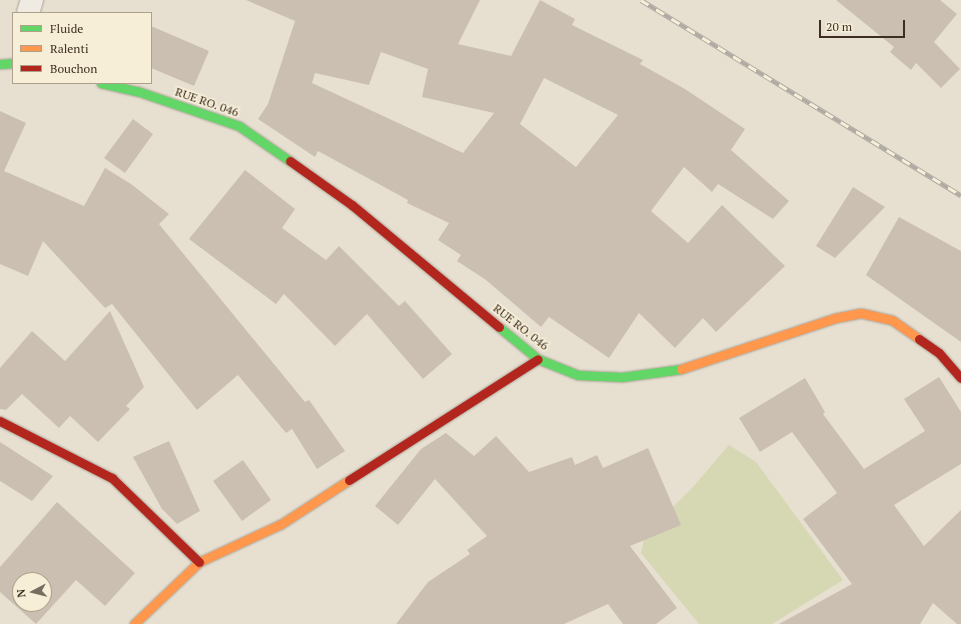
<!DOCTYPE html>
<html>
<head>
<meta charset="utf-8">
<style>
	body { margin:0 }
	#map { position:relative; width:961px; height:624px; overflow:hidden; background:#e7e0d1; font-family:"PT Serif",serif }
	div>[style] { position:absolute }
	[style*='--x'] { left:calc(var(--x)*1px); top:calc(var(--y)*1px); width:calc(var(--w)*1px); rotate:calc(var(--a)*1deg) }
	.green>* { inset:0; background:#d6d7b3 }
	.building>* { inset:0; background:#cbbfb2 }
	.roads { filter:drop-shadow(0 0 1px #ada599) drop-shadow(0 0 1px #ada599) }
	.street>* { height:22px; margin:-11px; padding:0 11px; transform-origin:11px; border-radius:11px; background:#efebe3 }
	.fast>* { height:9px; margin:-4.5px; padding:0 4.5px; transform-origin:4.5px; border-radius:4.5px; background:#63d668 }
	.slow>* { height:9px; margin:-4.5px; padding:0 4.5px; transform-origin:4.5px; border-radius:4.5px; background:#ff974d }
	.jam>* { height:9px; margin:-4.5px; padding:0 4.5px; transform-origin:4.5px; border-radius:4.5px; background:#b3261e }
	.rail>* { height:4.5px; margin-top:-2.25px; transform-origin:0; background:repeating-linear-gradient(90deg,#f7eed8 0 9px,#afaaa2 0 18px); box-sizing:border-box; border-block:1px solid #afaaa2 }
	span { translate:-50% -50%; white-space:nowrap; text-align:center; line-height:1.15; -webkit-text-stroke:3.5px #f7eed8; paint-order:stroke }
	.street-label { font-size:12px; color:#3d2e20 }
	.legend { position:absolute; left:12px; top:12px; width:140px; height:72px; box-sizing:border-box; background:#f7eed8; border:1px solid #ada18e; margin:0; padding:5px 7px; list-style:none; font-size:12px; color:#3d2e20 }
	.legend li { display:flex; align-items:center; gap:8px; height:20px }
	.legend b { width:20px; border:1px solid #ada18e }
	.north { position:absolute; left:12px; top:572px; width:40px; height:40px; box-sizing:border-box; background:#f7eed8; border:1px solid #ada18e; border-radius:50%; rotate:263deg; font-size:11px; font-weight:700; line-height:16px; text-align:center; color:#3d2e20 }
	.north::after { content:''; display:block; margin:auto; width:14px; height:18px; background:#786c5e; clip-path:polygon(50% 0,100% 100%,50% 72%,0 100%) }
	.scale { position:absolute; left:819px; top:20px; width:86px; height:18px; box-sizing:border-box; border:2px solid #3d2e20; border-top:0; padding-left:5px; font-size:12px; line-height:14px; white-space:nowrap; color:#3d2e20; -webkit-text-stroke:3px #f7eed8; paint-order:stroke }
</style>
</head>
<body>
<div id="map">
	<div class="green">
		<div style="clip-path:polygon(729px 445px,756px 462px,843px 580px,772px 624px,699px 624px,641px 553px,645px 534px,692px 488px)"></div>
	</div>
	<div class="building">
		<div style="clip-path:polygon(evenodd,246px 0,480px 0,458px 44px,511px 56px,540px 0,575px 19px,572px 25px,643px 60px,640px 64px,685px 89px,745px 129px,731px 150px,789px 201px,773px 219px,718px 184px,712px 192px,684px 167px,651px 211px,688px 243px,722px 205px,785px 266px,716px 332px,703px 318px,675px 348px,639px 313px,609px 358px,549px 317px,541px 327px,486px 280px,457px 261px,461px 255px,438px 240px,449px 223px,407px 203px,408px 200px,318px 151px,315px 157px,258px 119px,268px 104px,295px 21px,246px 0,381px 52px,428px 69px,422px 97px,494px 113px,463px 153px,312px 83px,315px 73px,369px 85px,381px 52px,246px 0,544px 78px,618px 115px,576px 167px,520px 124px,544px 78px)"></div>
		<div style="clip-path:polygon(836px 0,940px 0,957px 14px,934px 42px,960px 69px,941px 88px,916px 63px,911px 70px,890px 52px,894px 47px)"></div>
		<div style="clip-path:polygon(151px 26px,209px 51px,194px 86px,151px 68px)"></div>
		<div style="clip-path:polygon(0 111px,26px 123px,4px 171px,84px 206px,105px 168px,131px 184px,169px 214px,159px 224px,305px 402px,309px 400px,345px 451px,317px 469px,292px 429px,286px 433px,238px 375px,197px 410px,112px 304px,105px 308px,43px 241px,28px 276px,0 264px)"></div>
		<div style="clip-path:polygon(133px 119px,153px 134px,125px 173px,104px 158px)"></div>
		<div style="clip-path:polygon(245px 170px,295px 209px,282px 228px,326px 260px,339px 246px,399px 306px,405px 301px,452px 354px,423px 379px,367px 314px,335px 346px,284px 294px,276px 304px,189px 239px)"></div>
		<div style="clip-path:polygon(853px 187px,885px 207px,835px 258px,816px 246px)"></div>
		<div style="clip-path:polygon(899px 217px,961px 251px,961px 342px,866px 275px)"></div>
		<div style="clip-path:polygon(110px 311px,144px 387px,126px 406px,130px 409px,98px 442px,70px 416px,59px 428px,22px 394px,6px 410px,0 409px,0 368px,32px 331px,65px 361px)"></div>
		<div style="clip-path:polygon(939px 377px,961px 412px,961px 464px,894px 505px,924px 546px,961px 510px,961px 624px,957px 624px,933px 603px,920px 624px,779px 624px,852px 584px,803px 519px,837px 493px,792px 432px,760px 452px,739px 418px,805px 378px,825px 412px,823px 414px,864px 469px,925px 431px,904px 399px)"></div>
		<div style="clip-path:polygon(446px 433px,474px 456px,496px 436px,529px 472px,572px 457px,575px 465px,597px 455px,603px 468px,648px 448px,681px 525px,630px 546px,677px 608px,656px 624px,623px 624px,608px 604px,564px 624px,396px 624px,428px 582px,470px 554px,467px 550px,487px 536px,435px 479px,398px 525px,375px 506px,421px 449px)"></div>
		<div style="clip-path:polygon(169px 441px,200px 511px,177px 524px,162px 509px,133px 457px)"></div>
		<div style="clip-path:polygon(0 442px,53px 476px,32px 501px,0 481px)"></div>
		<div style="clip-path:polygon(243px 460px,271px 500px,242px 521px,213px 481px)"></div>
		<div style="clip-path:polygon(evenodd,57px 502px,135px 573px,105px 606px,76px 580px,36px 624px,0 592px,0 567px,57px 502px,20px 580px,44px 580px,44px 604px,20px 604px,20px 580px)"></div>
	</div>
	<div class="roads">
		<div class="street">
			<div style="--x:28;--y:13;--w:14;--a:-73"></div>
		</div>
		<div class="fast">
			<div style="--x:0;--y:64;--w:13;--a:-4"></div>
			<div style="--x:101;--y:83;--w:37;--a:13"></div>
			<div style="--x:137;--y:91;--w:108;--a:18.9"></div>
			<div style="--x:239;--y:126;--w:62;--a:34.5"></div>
			<div style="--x:499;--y:327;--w:50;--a:39.4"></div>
			<div style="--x:538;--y:359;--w:43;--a:21.8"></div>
			<div style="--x:578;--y:375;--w:44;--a:2.6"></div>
			<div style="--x:622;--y:377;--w:60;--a:-7.7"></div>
		</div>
		<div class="slow">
			<div style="--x:681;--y:369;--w:162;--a:-18.3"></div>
			<div style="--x:835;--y:318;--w:26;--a:-11"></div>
			<div style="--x:861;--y:313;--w:32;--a:13"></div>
			<div style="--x:892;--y:320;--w:33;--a:35"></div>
			<div style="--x:134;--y:624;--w:90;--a:-43.6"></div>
			<div style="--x:199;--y:562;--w:90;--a:-24.9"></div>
			<div style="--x:281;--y:524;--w:81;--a:-32.9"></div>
		</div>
		<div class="jam">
			<div style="--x:290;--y:161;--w:76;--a:35.4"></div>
			<div style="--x:352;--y:205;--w:191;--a:39.7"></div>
			<div style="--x:919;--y:339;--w:24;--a:35"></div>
			<div style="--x:939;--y:353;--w:33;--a:49"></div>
			<div style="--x:0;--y:421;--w:126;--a:27"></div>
			<div style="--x:112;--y:478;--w:121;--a:44"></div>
			<div style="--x:349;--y:480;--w:224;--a:-32.6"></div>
		</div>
	</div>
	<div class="rail">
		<div style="--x:641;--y:0;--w:375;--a:31.4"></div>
	</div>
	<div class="street-label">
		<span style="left:207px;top:102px;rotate:19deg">RUE RO. 046</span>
		<span style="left:521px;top:327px;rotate:38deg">RUE RO. 046</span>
	</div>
	<ul class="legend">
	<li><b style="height:5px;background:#63d668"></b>Fluide</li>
	<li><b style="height:5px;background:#ff974d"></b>Ralenti</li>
	<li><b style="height:5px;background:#b3261e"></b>Bouchon</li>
	</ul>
	<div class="north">N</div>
	<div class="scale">20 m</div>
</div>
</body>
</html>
